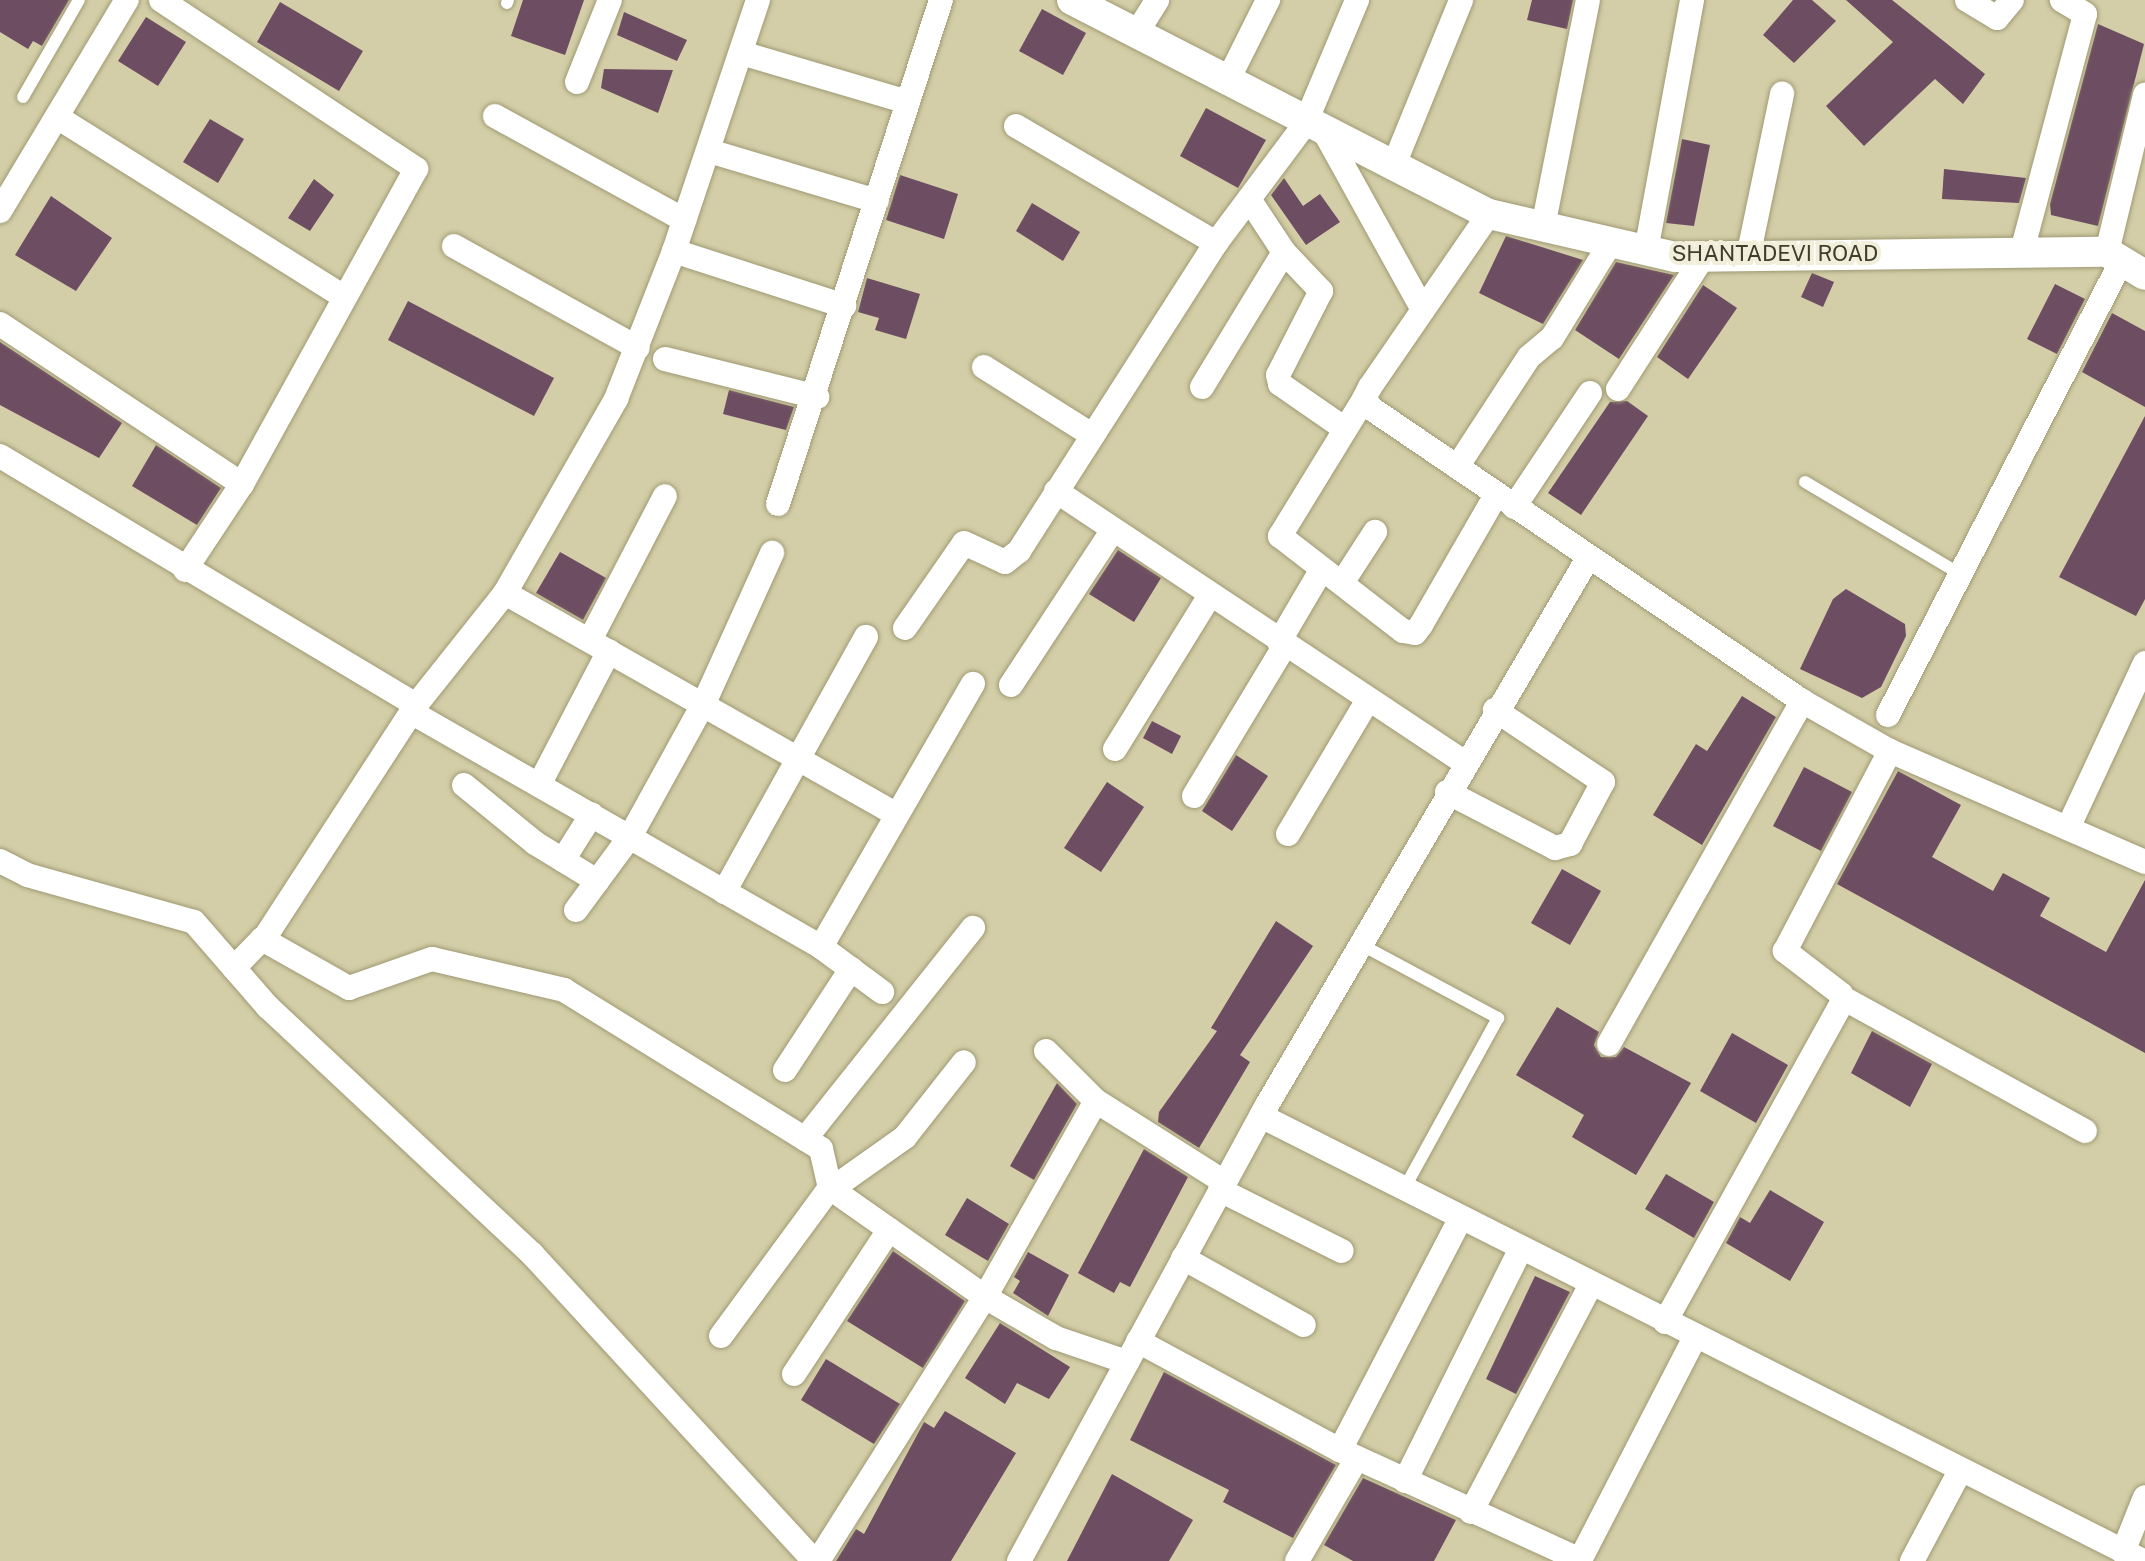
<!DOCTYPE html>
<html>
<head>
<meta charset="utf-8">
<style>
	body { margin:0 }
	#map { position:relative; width:2145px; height:1561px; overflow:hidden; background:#d3cea7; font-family:"Public Sans",sans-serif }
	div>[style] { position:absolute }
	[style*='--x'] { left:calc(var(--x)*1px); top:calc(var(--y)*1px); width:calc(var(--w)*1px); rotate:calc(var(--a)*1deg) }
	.building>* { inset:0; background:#6d4d61 }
	.roads { filter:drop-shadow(0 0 2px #9f9a74) drop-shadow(0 0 2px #9f9a74) }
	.service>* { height:12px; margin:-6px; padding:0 6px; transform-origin:6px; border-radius:6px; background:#fff }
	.minor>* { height:24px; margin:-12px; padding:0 12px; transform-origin:12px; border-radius:12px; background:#fff }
	.tertiary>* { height:30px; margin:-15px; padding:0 15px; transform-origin:15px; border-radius:15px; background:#fff }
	span { translate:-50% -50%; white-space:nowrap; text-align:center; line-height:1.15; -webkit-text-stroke:8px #f1eeda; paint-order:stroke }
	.street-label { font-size:22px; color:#3f3d2d }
</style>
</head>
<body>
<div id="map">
	<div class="building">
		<div style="clip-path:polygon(0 0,69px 0,42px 46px,33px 41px,28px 49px,0 32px)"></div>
		<div style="clip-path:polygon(523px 0,584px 0,565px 55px,511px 36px)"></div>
		<div style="clip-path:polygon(1532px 0,1573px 0,1567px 29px,1527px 20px)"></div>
		<div style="clip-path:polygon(1793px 0,1812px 0,1836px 21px,1794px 63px,1763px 35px)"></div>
		<div style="clip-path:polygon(1846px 0,1892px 0,1985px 74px,1963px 104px,1935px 79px,1864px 146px,1826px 106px,1893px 42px)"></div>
		<div style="clip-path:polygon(280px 2px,363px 51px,339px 91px,257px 42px)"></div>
		<div style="clip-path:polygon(1042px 9px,1086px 33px,1063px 75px,1019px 51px)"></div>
		<div style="clip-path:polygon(624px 12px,687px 40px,677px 61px,617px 35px)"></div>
		<div style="clip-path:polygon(146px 17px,186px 42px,158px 86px,118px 61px)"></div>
		<div style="clip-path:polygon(2098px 24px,2144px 44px,2098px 226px,2051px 215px,2050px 204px)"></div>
		<div style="clip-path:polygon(604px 69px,673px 70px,658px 113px,601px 88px)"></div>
		<div style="clip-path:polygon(1206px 108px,1266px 140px,1238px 188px,1180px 156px)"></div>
		<div style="clip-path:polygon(210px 119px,244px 139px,218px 183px,183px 162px)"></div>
		<div style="clip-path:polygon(1682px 139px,1710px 145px,1694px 226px,1666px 223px)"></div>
		<div style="clip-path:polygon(1944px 169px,2026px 178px,2019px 203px,1942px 199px)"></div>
		<div style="clip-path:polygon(900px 175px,958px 194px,944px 239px,886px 220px)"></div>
		<div style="clip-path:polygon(1284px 178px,1303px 206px,1320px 194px,1340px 222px,1306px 245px,1271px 195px)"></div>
		<div style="clip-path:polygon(314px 179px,334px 195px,310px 231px,288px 218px)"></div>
		<div style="clip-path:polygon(51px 196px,112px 238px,76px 291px,15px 255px)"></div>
		<div style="clip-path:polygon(1032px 203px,1080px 232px,1063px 261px,1016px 231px)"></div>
		<div style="clip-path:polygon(1506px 236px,1583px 260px,1543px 324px,1479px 293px)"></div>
		<div style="clip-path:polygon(1616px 262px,1674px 275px,1619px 359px,1575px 330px)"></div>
		<div style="clip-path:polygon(1812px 273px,1834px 282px,1823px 307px,1801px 297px)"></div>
		<div style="clip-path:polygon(867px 278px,920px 294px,906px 339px,875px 330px,879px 318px,858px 312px)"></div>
		<div style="clip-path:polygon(2055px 284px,2085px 299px,2057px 354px,2027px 339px)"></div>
		<div style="clip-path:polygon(1703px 285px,1737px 308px,1688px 379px,1657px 357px)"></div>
		<div style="clip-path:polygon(408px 301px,554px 378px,534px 416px,388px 340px)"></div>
		<div style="clip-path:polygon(2112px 313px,2145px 331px,2145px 407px,2082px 372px)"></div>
		<div style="clip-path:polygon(0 342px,122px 423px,99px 458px,0 405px)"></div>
		<div style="clip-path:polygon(729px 390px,794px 407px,786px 430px,723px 414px)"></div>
		<div style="clip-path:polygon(1627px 401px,1648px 416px,1581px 515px,1548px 493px,1610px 402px)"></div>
		<div style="clip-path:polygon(2145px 416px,2145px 599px,2136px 616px,2059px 577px)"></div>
		<div style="clip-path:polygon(156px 445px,221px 488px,197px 525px,132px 486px)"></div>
		<div style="clip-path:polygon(1118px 550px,1161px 578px,1134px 622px,1089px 594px)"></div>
		<div style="clip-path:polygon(560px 552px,606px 578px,583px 620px,536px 593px)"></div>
		<div style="clip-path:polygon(1846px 589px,1905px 624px,1906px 636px,1881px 687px,1862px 698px,1800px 669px,1833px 599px)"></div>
		<div style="clip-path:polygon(1742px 696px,1776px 717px,1702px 845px,1653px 815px,1696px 744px,1707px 751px)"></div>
		<div style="clip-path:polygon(1152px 721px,1181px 736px,1172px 754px,1143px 738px)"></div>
		<div style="clip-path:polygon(1236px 755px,1268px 776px,1232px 831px,1202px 811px)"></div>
		<div style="clip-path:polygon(1804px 767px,1852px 792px,1821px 851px,1773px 826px)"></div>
		<div style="clip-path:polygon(1898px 771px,1961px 805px,1932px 857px,1993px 891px,2003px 873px,2050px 898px,2040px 916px,2106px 952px,2145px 880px,2145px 1053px,1837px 884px)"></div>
		<div style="clip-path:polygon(1107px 782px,1144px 807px,1101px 872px,1064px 848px)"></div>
		<div style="clip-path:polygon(1562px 869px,1601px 891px,1570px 945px,1531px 923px)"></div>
		<div style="clip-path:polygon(1276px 921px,1313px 946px,1240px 1055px,1250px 1062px,1199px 1148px,1158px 1122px,1159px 1112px,1217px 1031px,1211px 1028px)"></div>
		<div style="clip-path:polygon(1557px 1007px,1599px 1032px,1594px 1045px,1601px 1057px,1616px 1057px,1624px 1047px,1691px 1083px,1636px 1175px,1572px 1137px,1584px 1115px,1516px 1075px)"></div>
		<div style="clip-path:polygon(1872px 1031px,1932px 1064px,1910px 1107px,1851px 1073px)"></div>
		<div style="clip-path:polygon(1732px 1033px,1788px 1065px,1756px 1123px,1700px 1091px)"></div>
		<div style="clip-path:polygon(1057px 1083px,1077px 1104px,1034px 1180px,1010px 1166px)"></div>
		<div style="clip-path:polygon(1144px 1149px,1188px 1177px,1130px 1287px,1120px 1282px,1114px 1293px,1078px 1273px)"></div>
		<div style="clip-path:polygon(1666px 1174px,1714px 1202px,1694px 1238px,1645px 1209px)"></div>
		<div style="clip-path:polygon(1770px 1190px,1824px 1222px,1790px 1281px,1726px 1243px,1740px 1217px,1750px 1223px)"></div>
		<div style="clip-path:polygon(967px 1198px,1009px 1224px,988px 1261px,945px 1235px)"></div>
		<div style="clip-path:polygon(893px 1251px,965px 1301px,923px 1368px,847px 1321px)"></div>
		<div style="clip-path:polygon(1028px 1252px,1069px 1275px,1048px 1316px,1013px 1293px,1020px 1281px,1014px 1277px)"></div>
		<div style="clip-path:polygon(1535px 1276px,1570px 1292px,1516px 1394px,1486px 1379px)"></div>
		<div style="clip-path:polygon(1000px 1323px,1070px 1367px,1049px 1399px,1017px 1383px,1005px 1404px,965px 1378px)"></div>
		<div style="clip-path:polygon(826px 1359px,900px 1404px,874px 1444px,801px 1400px)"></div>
		<div style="clip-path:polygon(1164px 1372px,1336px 1465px,1293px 1538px,1223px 1502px,1229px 1490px,1130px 1440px)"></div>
		<div style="clip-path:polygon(945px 1411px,1016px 1453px,951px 1561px,836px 1561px,856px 1529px,864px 1534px,924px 1422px,934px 1428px)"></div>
		<div style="clip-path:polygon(1112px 1474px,1193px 1520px,1169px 1561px,1067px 1561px)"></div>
		<div style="clip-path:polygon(1363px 1478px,1456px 1520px,1434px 1561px,1353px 1561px,1324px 1545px)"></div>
	</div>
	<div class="roads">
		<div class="service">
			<div style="--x:507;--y:3;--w:3;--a:-72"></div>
			<div style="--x:23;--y:97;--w:112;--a:-60"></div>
			<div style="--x:1805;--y:482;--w:180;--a:30.7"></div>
			<div style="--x:1360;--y:944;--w:157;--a:28.2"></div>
			<div style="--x:1498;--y:1018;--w:195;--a:118.8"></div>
		</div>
		<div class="minor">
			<div style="--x:161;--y:0;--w:306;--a:33.5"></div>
			<div style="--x:416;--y:169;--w:360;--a:118.9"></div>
			<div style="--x:242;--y:484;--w:103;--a:123.5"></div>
			<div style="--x:1967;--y:0;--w:35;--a:31"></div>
			<div style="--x:1997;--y:18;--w:23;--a:-50"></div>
			<div style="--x:1136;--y:34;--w:40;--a:-58"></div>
			<div style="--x:741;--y:53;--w:174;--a:16.4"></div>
			<div style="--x:577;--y:82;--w:88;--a:-68.1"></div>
			<div style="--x:1227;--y:82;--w:92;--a:-63.4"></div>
			<div style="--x:495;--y:116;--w:216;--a:28.8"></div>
			<div style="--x:57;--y:117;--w:337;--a:32.1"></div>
			<div style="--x:1016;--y:126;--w:232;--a:30.3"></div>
			<div style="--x:1325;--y:133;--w:202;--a:61"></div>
			<div style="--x:709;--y:151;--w:175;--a:16.6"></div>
			<div style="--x:1393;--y:167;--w:180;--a:-67.8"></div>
			<div style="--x:1249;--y:199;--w:64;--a:56.6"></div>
			<div style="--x:1284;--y:252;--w:54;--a:46.5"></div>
			<div style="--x:1321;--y:291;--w:94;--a:117.1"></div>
			<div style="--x:1278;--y:375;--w:9;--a:77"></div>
			<div style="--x:1280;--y:384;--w:79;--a:34.7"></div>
			<div style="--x:0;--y:211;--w:246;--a:-59"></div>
			<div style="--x:1489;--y:214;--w:210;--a:124.5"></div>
			<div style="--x:1370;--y:387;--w:13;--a:117"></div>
			<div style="--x:1364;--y:399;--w:13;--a:51"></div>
			<div style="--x:1372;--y:409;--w:520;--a:34.18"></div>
			<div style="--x:1802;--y:701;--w:101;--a:29.6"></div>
			<div style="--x:1890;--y:751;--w:278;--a:23.5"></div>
			<div style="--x:1543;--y:227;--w:231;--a:-78.8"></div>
			<div style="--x:454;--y:246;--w:210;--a:29"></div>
			<div style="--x:674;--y:251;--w:179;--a:17.9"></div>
			<div style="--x:1646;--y:251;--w:255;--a:-79.6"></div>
			<div style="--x:2022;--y:251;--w:245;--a:-75.1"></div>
			<div style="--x:2085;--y:14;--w:27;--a:-149"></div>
			<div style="--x:2107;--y:252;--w:162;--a:-76.4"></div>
			<div style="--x:1748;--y:257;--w:167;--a:-78.2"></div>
			<div style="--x:0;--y:324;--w:290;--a:33.5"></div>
			<div style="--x:665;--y:359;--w:157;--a:14"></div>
			<div style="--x:984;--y:367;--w:128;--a:32.2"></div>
			<div style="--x:1202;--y:387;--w:158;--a:-58.7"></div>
			<div style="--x:1618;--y:389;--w:157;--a:-57.2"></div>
			<div style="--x:1364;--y:399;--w:161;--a:121.5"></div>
			<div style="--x:1280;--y:536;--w:155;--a:37.7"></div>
			<div style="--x:1403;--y:631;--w:12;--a:9"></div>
			<div style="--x:1415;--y:633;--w:10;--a:-53"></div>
			<div style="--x:1421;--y:625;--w:150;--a:-60"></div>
			<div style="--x:0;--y:456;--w:485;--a:30.9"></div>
			<div style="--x:1457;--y:467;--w:131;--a:-56.8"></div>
			<div style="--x:1529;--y:357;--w:30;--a:-40"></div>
			<div style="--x:1552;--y:338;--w:113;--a:-58.4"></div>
			<div style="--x:1056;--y:491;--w:490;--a:33.6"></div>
			<div style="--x:778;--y:504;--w:530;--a:-72.08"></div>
			<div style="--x:1514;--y:507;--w:137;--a:-56.3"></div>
			<div style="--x:1342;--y:583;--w:61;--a:-57.1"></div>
			<div style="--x:505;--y:593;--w:447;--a:29.5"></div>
			<div style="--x:905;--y:628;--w:103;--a:-55.2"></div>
			<div style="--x:964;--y:543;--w:45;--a:24.9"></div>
			<div style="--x:1005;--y:562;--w:18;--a:-38"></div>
			<div style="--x:1019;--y:551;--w:366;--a:-57.4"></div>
			<div style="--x:1216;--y:243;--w:149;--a:-53.2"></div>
			<div style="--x:1305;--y:124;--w:134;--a:-67.2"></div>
			<div style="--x:590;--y:640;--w:162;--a:-62.5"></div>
			<div style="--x:1279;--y:642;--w:85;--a:-59.5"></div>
			<div style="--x:1011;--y:685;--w:182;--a:-56.7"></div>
			<div style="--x:411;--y:712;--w:473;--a:29.8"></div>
			<div style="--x:821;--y:947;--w:76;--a:36.4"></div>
			<div style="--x:1888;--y:715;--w:512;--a:-62.78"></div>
			<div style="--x:1115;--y:749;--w:179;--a:-58.3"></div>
			<div style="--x:464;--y:785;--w:92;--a:39.2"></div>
			<div style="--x:535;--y:843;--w:73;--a:31.5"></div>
			<div style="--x:539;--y:785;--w:151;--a:-62.4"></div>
			<div style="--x:1447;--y:792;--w:122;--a:27.4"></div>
			<div style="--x:1555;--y:848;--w:16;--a:-15"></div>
			<div style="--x:1570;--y:844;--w:70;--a:-62"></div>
			<div style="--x:1603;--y:782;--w:130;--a:-146.3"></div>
			<div style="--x:1194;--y:796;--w:176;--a:-58.9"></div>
			<div style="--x:2068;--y:828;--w:182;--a:-65"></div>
			<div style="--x:1288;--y:834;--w:156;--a:-59.2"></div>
			<div style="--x:563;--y:860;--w:54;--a:-57.8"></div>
			<div style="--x:0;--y:861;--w:30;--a:27"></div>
			<div style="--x:27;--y:875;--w:173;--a:15.7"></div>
			<div style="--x:194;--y:922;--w:113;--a:49"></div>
			<div style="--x:268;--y:1007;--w:362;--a:43.1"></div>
			<div style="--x:532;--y:1254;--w:417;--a:47.4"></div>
			<div style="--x:724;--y:892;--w:292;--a:-60.9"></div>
			<div style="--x:576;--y:910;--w:93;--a:-53.7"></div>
			<div style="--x:631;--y:835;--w:151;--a:-61.1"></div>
			<div style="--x:704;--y:703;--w:165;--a:-65.6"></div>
			<div style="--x:264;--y:939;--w:279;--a:-57"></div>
			<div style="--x:416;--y:705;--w:143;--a:-51.5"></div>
			<div style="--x:505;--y:593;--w:224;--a:-60.2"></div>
			<div style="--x:616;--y:399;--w:159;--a:-68.6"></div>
			<div style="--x:674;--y:251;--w:265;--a:-71.5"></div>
			<div style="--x:821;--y:947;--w:304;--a:-60"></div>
			<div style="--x:234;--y:968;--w:40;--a:-46"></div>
			<div style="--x:262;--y:939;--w:100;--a:29.4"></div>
			<div style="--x:349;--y:988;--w:88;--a:-19.3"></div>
			<div style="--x:432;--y:959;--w:136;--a:13.2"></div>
			<div style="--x:564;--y:990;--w:302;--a:31.7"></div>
			<div style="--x:821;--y:1149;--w:40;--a:77"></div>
			<div style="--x:830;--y:1188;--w:189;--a:35.1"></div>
			<div style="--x:985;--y:1297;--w:82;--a:30"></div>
			<div style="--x:1056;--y:1338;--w:75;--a:18.7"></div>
			<div style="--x:1843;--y:998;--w:276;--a:28.8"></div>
			<div style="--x:1609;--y:1044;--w:394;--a:-60.6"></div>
			<div style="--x:1046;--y:1051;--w:71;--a:45"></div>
			<div style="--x:1096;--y:1101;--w:151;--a:32.3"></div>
			<div style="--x:785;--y:1070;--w:121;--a:-56.8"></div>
			<div style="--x:1261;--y:1116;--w:988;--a:26.77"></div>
			<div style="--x:805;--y:1139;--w:270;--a:-51.5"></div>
			<div style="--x:1220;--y:1190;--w:136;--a:26.6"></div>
			<div style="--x:1183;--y:1258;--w:138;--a:29"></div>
			<div style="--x:1665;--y:1322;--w:365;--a:-61"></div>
			<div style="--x:1842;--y:1003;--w:9;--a:-96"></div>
			<div style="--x:1841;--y:994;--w:71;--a:-142.5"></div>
			<div style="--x:1785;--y:951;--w:226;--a:-62.3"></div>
			<div style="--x:721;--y:1336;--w:177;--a:-53.7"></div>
			<div style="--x:826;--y:1193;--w:97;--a:-35.3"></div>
			<div style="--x:905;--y:1137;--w:95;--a:-51.8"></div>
			<div style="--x:1138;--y:1341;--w:230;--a:28.4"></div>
			<div style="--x:1340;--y:1450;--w:264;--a:24.6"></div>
			<div style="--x:1580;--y:1560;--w:251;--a:-62.7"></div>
			<div style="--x:794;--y:1374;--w:173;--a:-56.6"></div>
			<div style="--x:1340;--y:1450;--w:262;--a:-62.5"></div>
			<div style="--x:1405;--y:1481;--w:260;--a:-63.5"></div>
			<div style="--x:1471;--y:1512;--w:258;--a:-62.2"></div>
			<div style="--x:2123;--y:1552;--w:59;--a:-68.2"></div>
			<div style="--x:818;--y:1561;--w:312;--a:-57.7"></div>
			<div style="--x:985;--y:1297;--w:225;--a:-60.5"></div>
			<div style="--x:1019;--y:1561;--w:519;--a:-61.46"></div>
			<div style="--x:1267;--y:1105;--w:634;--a:-59.59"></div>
			<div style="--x:1297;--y:1561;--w:119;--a:-59.8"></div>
			<div style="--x:1912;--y:1561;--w:102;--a:-61.9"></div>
		</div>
		<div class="tertiary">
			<div style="--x:1072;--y:0;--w:469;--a:27.2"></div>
			<div style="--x:1489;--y:214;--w:191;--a:13"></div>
			<div style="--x:1675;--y:257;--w:432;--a:-0.7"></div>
			<div style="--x:2107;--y:252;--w:44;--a:31.2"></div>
		</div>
	</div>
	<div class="street-label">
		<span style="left:1775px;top:254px">SHANTADEVI ROAD</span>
	</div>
</div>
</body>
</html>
